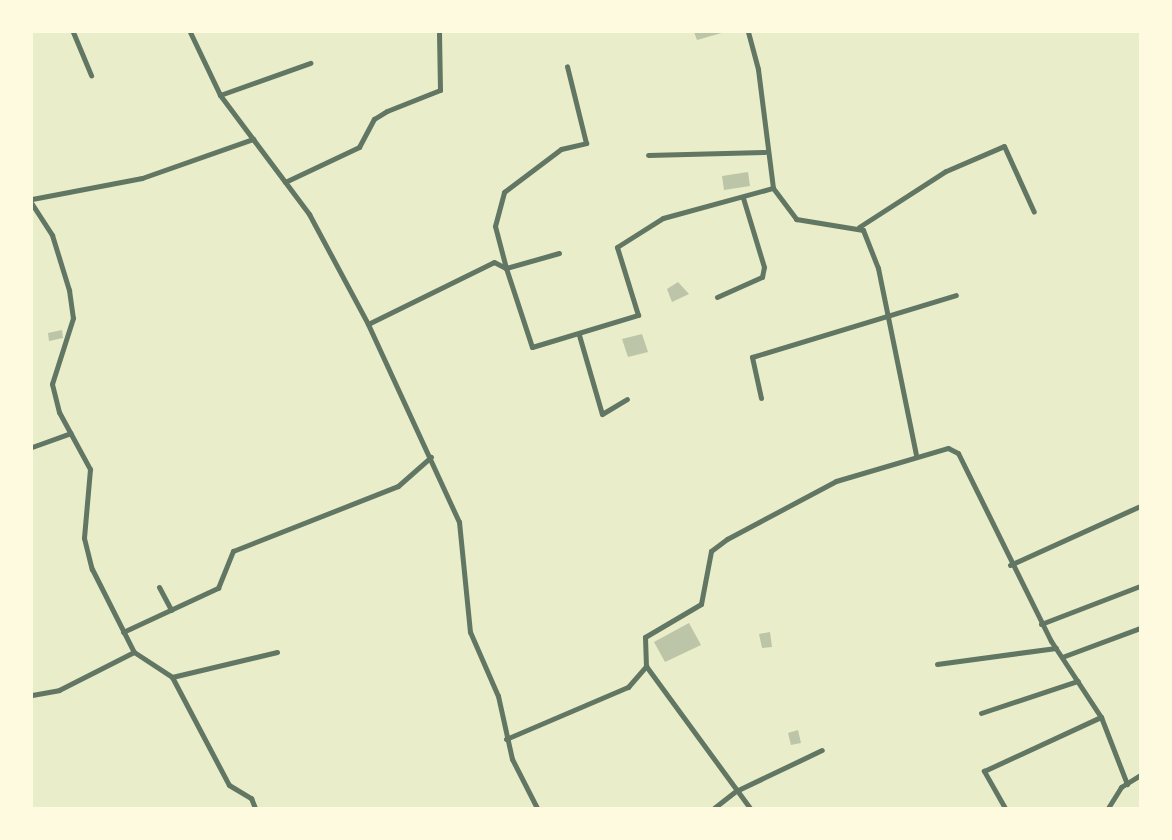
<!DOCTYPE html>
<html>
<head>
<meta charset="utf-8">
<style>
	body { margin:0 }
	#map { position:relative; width:1172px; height:840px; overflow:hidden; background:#e9edc9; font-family:"DM Sans",sans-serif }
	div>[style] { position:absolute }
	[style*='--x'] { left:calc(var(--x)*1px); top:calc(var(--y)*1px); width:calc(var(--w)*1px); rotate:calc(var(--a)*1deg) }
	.building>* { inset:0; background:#bcc5a7 }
	.minor>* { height:5px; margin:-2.5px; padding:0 2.5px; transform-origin:2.5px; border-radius:2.5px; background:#617663 }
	span { translate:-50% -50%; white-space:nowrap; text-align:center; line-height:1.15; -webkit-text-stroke:6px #fefae0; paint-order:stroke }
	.frame { position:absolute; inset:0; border:33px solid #fefae0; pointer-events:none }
</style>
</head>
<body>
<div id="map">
	<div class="building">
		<div style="clip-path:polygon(694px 32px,725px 32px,697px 40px)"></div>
		<div style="clip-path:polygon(748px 172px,750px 186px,724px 190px,722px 176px)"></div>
		<div style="clip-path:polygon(678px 282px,689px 294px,672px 302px,667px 289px)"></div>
		<div style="clip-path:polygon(62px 330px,63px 338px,49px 341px,48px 333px)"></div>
		<div style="clip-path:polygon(642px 334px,648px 352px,628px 357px,622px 339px)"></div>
		<div style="clip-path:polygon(689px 623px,701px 645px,665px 662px,654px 642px)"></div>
		<div style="clip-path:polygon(770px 632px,772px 647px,762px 648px,759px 634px)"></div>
		<div style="clip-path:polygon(798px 730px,801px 743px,791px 745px,788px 733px)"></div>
	</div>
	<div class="minor">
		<div style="--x:73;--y:32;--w:47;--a:67.3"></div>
		<div style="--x:190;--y:32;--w:70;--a:64.5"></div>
		<div style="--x:220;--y:95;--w:149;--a:53.2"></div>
		<div style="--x:309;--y:214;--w:125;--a:61.8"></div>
		<div style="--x:220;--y:95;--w:96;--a:-19.6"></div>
		<div style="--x:648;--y:155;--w:117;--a:-1.5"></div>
		<div style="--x:285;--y:182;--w:82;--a:-25.3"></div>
		<div style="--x:359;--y:147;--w:32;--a:-62"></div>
		<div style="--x:374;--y:119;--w:15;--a:-32"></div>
		<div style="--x:387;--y:111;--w:57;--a:-21.6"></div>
		<div style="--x:440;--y:90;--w:58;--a:-91"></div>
		<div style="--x:773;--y:188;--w:39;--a:53"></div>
		<div style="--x:796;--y:219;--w:68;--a:9.3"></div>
		<div style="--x:863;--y:230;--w:41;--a:68.5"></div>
		<div style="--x:878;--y:268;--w:190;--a:78.5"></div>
		<div style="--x:32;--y:199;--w:112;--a:-10.8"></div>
		<div style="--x:142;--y:178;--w:118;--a:-19.4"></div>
		<div style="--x:32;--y:204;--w:37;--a:57"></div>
		<div style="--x:52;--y:235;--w:58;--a:72.8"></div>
		<div style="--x:69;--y:290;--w:28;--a:82"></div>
		<div style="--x:73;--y:318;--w:69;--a:107.7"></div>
		<div style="--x:52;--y:384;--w:29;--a:76"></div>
		<div style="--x:59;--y:412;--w:65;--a:61.5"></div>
		<div style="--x:90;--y:469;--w:69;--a:95"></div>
		<div style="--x:84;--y:538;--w:32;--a:76"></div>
		<div style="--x:92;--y:569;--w:93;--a:63.2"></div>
		<div style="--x:134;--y:652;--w:45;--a:33.3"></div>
		<div style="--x:172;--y:677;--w:122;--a:62.2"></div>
		<div style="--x:229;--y:785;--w:26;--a:31"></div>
		<div style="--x:251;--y:798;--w:11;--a:68"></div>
		<div style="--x:859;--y:227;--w:103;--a:-32.8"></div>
		<div style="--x:946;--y:171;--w:63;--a:-23.3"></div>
		<div style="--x:1004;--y:146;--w:72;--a:65.6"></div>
		<div style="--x:559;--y:253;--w:55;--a:164.2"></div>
		<div style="--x:506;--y:268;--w:43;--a:-104.7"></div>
		<div style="--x:495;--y:226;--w:35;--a:-75"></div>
		<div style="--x:504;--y:192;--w:71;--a:-37"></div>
		<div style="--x:561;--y:149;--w:26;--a:-13"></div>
		<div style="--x:586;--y:143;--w:79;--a:-103.9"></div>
		<div style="--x:717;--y:297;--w:49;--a:-24"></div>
		<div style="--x:762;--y:277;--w:10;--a:-79"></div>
		<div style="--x:764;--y:267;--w:72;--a:-106.9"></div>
		<div style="--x:579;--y:335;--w:82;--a:73.8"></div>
		<div style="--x:602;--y:414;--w:29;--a:-31"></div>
		<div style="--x:761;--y:398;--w:42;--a:-102.4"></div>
		<div style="--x:752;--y:357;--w:213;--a:-16.9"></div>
		<div style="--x:32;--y:447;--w:41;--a:-19.7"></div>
		<div style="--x:1010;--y:565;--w:143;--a:-24.4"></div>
		<div style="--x:159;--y:587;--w:26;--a:62"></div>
		<div style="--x:1041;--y:624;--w:106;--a:-21"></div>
		<div style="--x:123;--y:632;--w:105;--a:-24.9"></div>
		<div style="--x:218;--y:588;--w:40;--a:-68"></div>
		<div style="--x:233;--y:551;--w:177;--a:-21.5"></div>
		<div style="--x:398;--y:486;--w:44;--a:-41.3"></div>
		<div style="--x:1062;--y:657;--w:83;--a:-20.4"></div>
		<div style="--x:937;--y:664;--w:120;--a:-7.7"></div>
		<div style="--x:646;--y:666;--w:176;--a:53.8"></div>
		<div style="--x:172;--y:677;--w:108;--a:-13.4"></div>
		<div style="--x:32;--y:695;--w:27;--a:-10"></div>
		<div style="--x:59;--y:690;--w:84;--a:-26.9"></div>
		<div style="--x:981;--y:713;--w:102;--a:-18.3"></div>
		<div style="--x:506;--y:739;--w:133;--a:-23.1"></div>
		<div style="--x:628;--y:687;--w:28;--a:-49"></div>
		<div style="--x:646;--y:666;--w:29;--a:-92"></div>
		<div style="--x:645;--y:637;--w:65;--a:-30.5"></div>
		<div style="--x:701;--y:604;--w:54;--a:-79.3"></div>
		<div style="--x:711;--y:551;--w:20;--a:-37"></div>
		<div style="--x:727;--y:539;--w:123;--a:-28"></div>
		<div style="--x:836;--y:481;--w:117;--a:-16.4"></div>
		<div style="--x:948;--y:448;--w:11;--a:27"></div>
		<div style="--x:958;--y:453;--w:210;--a:63.7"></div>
		<div style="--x:1051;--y:641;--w:91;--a:56.7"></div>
		<div style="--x:1101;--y:717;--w:72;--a:68.8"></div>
		<div style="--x:537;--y:808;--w:55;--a:-117"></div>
		<div style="--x:512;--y:759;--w:65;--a:-102.5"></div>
		<div style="--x:498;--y:696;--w:70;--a:-113.6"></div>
		<div style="--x:470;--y:632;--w:111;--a:-95.7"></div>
		<div style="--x:459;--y:522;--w:218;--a:-114.7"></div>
		<div style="--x:368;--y:324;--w:140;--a:-26.2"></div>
		<div style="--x:494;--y:262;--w:13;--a:27"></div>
		<div style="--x:506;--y:268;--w:83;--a:71.8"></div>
		<div style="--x:532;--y:347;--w:111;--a:-16.8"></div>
		<div style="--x:638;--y:315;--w:71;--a:-107.2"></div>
		<div style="--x:617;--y:247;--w:54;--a:-32.2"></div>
		<div style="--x:663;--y:218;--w:114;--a:-15.3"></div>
		<div style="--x:773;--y:188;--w:120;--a:-97.2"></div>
		<div style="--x:758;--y:69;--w:38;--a:-105"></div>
		<div style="--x:714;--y:808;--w:28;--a:-38"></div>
		<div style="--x:736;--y:791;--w:95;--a:-25.5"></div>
		<div style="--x:1005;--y:808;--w:43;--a:-119.6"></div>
		<div style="--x:984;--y:771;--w:129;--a:-24.8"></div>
		<div style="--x:1108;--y:808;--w:25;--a:-58"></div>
		<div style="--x:1121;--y:787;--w:22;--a:-32"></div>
	</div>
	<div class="frame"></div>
</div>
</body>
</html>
